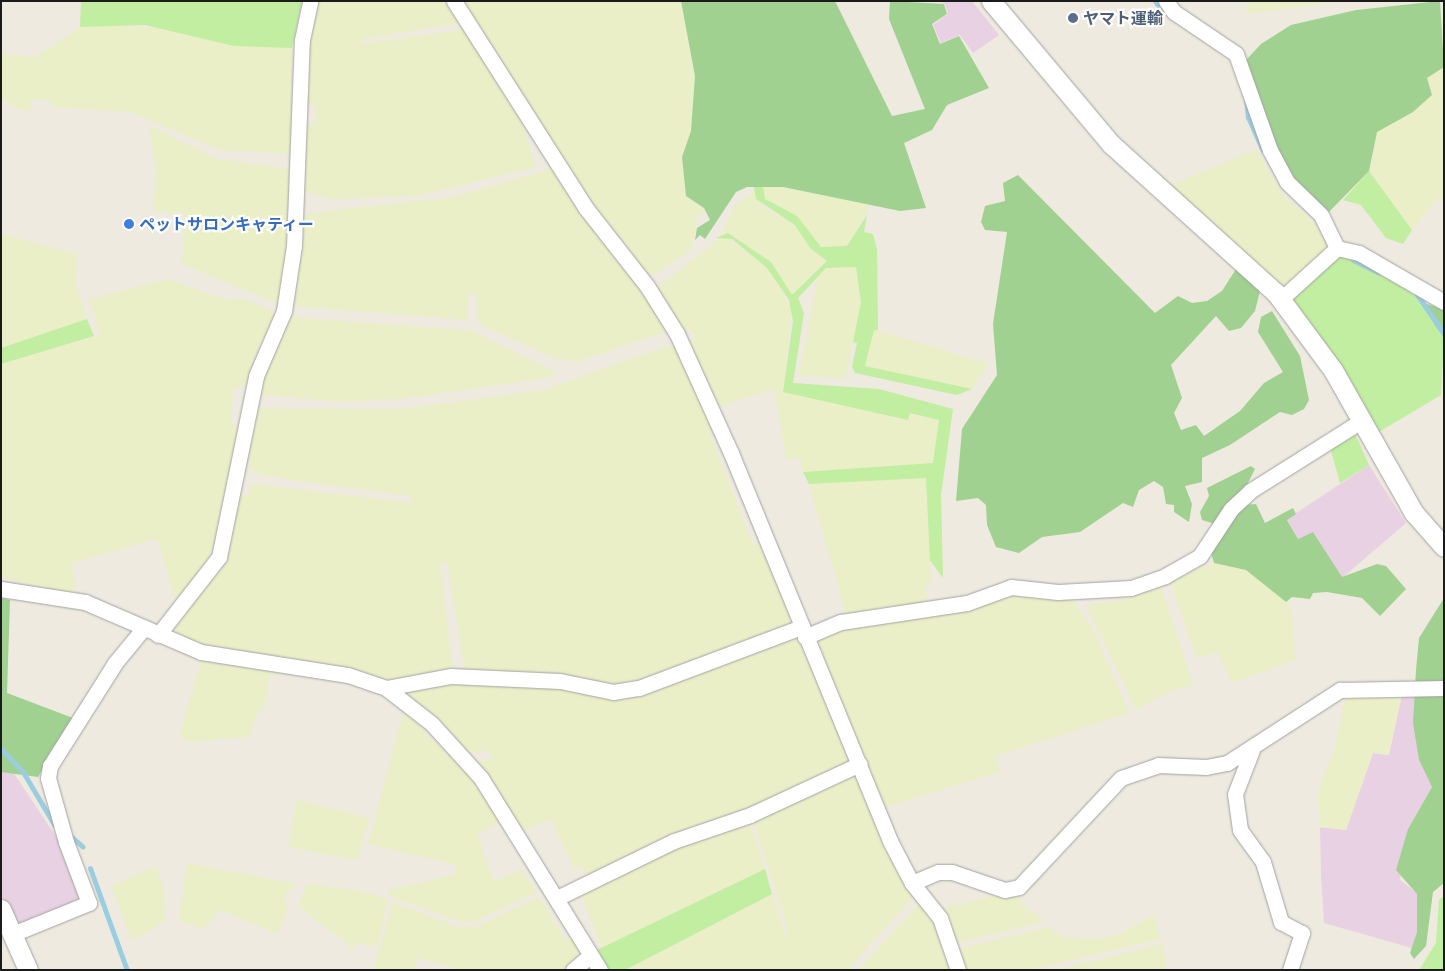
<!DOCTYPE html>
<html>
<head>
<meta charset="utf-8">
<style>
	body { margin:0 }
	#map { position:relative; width:1445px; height:971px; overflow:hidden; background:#eeeadf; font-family:"Archivo Narrow","Noto Sans JP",sans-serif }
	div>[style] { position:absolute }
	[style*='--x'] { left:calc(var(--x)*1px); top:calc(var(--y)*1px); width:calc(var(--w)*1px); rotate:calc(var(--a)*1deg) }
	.industrial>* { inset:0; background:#e8d1e2 }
	.farmland>* { inset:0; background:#eaefc8 }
	.grass>* { inset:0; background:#c1eea0 }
	.forest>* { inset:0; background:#a0d190 }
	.stream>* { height:5px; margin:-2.5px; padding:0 2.5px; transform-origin:2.5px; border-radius:2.5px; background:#9bcde0 }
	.roads { filter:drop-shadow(0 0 1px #a2a2a2) drop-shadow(0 0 1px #a2a2a2) }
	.minor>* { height:15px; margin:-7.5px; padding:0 7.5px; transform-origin:7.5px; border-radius:7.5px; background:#fff }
	.tertiary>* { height:19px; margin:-9.5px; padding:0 9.5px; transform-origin:9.5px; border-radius:9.5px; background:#fff }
	.dots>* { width:14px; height:14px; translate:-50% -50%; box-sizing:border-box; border:2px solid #fff; border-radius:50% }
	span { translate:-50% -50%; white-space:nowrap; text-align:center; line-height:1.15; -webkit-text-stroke:4.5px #fff; paint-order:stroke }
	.service-label { font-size:16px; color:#4e5e75; font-weight:700 }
	.left { translate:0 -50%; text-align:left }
	.shop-label { font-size:16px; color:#366cbe; font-weight:700 }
	.frame { position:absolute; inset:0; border:2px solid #1b1b1b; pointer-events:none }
</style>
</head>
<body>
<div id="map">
	<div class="industrial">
		<div style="clip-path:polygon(938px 1px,972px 1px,999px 35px,973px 53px,960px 35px,941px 43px,933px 25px,948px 14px,945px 4px)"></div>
		<div style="clip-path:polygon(1369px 465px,1406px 523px,1342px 578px,1313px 532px,1298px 539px,1287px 519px)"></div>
		<div style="clip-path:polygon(1402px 695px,1415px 695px,1419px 760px,1432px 787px,1408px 829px,1400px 880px,1417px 893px,1417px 932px,1412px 948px,1324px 923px,1321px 874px,1320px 827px,1346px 830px,1373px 753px,1389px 755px)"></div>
		<div style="clip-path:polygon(9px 766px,59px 841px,82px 898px,19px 924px,1px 896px,1px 774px)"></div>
	</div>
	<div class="farmland">
		<div style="clip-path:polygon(314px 1px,447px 1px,461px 23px,362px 39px,362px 44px,467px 29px,499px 81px,493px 82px,494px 86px,502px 85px,520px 117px,536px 167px,417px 196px,334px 199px,306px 192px,305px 127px,317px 122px,315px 104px,303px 105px,304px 50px)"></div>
		<div style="clip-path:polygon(458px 1px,681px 1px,695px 76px,691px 131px,682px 157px,686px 196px,706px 211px,694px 218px,697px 224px,691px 244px,694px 248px,654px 275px,641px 271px,588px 201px)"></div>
		<div style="clip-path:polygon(1246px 1px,1341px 1px,1248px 14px)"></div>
		<div style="clip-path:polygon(98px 25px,168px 28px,234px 46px,292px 48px,291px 154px,220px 150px,130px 112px,51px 107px,51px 100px,31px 99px,30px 111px,18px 109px,1px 98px,1px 53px,35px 58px,80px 27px)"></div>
		<div style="clip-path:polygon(1444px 67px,1444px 202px,1439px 197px,1412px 230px,1369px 171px,1377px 132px,1413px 112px,1432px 95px,1427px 78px)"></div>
		<div style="clip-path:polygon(149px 125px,217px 159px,291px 169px,288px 246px,280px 305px,182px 264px,185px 214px,153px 211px,156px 172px)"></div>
		<div style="clip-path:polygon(1256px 149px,1283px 196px,1314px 222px,1330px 247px,1284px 290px,1169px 186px)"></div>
		<div style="clip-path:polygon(553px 168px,646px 296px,665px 332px,576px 362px,554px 358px,479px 324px,476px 293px,468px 294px,467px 320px,295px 306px,304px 217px,310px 213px,454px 197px)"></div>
		<div style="clip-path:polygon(763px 186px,783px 187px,870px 205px,847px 246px,829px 250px,815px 242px,797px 216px,765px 199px)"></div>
		<div style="clip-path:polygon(754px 191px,763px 207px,795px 225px,810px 248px,827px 261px,792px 295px,771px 262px,729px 233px,721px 234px,735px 206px)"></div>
		<div style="clip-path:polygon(1px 234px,77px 254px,76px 284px,87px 319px,1px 348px)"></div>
		<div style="clip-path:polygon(724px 235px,767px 268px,792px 308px,783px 392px,908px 420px,909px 413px,939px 420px,933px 463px,803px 472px,800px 458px,787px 461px,774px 389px,717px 407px,687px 342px,696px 338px,691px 330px,682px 334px,658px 287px)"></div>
		<div style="clip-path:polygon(857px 267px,861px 302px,845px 379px,799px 376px,818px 276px,826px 268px)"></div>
		<div style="clip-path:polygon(168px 279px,226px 300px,246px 299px,278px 314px,259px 345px,246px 385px,234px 389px,230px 416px,232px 424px,240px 426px,221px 527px,203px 571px,177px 602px,157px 539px,71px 563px,77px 596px,1px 577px,1px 364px,100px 335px,89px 299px)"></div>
		<div style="clip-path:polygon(287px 317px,473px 331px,555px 372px,553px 377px,409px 398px,341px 402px,258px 394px,270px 354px)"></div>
		<div style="clip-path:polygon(874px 329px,988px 364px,972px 389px,865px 367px)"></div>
		<div style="clip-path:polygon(667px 346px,679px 350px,715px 428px,709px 431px,753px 546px,760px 543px,790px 617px,787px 627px,639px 683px,618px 686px,465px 671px,447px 562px,440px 563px,453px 672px,384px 683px,216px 649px,171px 634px,216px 573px,239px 496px,249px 495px,251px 484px,412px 503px,410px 496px,271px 477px,249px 470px,254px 408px,402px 409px,543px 390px)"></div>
		<div style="clip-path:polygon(926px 478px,931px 583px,926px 584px,927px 599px,933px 604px,847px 617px,809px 484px)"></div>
		<div style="clip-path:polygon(1214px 563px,1246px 570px,1286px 602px,1292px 612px,1295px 660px,1232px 683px,1218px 652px,1197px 658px,1170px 582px)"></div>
		<div style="clip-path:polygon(1160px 584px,1193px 685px,1172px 690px,1136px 710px,1086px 605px,1120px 601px)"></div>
		<div style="clip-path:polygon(1014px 594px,1073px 601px,1094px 631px,1129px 713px,996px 756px,1000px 772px,882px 808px,813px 640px,835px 629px)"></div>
		<div style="clip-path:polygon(789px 636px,799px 640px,850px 755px,848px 762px,777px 798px,587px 877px,582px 867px,574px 869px,551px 819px,521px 832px,476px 762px,493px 759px,488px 750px,468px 754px,400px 694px,442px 684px,558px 687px,608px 696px)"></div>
		<div style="clip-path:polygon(202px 659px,271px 669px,264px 709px,259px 709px,248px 737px,185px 742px,180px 733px)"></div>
		<div style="clip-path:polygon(1402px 695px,1388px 755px,1373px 753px,1346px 830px,1320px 827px,1318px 792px,1336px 744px,1346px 697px)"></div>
		<div style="clip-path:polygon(404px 712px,475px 782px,500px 822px,477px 835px,494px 881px,521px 870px,537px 892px,473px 922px,459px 921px,389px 896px,389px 890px,453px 875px,457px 865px,368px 844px)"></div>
		<div style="clip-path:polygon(853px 770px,912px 898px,848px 970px,625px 970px,772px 894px,785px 935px,788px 931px,753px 819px)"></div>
		<div style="clip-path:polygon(297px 800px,369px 818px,357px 860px,288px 847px)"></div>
		<div style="clip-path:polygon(749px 820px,765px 869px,602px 948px,580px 892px,663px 852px)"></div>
		<div style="clip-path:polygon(187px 863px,296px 884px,284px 896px,287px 910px,278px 934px,220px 910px,204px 928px,179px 922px)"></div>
		<div style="clip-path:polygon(156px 866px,163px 886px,166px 920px,132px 941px,111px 886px)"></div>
		<div style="clip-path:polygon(313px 884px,370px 893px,388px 900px,377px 947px,357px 943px,354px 949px,298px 906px,306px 885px)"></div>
		<div style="clip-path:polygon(994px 896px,1016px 897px,1044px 922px,956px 943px,939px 909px)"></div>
		<div style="clip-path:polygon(539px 897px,566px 941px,574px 938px,579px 947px,576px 958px,561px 970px,462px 970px,418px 958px,415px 970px,373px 970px,393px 902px,458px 927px,475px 927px)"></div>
		<div style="clip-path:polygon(919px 904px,932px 921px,952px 970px,858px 970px)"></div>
		<div style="clip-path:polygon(1155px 914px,1160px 939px,1030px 970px,965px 970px,957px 949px,1049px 927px,1064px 937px,1097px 939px,1120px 934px)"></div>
		<div style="clip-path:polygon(1162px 944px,1167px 970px,1056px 970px)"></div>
	</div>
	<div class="grass">
		<div style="clip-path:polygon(81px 1px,302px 1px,292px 48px,234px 46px,145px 25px,80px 27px)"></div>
		<div style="clip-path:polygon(1369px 171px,1412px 230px,1403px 244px,1386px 238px,1361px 205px,1343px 200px)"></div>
		<div style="clip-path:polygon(763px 186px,765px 199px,797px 216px,821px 247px,847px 246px,867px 215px,864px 232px,873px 234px,877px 249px,878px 330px,874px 330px,865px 366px,972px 389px,957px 395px,855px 373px,852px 367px,857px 343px,853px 342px,861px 302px,856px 267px,826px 268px,798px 298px,804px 313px,793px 383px,879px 389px,953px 409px,941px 495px,943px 578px,930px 560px,926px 478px,809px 484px,803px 472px,933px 463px,939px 420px,910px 413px,908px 420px,783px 392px,793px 321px,789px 300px,767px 268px,732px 239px,716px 238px,728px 233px,771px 262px,792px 295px,827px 261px,810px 248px,795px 225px,756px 199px,754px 187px)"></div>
		<div style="clip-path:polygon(1340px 252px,1408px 290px,1423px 303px,1444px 336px,1441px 395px,1377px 433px,1291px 299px)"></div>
		<div style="clip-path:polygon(87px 319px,94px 336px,1px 364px,1px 348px)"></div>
		<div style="clip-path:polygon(1353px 429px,1369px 465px,1340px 483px,1331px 451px,1342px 431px)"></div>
		<div style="clip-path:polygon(765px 869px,772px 894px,625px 970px,606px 970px,595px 951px)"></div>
		<div style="clip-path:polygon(1444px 896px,1444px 970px,1419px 970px,1436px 943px,1439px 900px)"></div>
	</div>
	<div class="forest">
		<div style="clip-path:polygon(681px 1px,835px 1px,892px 116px,925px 109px,889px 19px,890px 1px,944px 4px,947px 14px,932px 24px,940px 44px,959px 36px,989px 88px,947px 105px,932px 130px,904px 143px,926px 208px,900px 211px,783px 187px,747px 187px,736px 192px,705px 239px,700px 235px,695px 240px,697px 228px,710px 220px,704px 208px,686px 196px,682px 157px,691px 131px,695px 76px)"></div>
		<div style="clip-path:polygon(1440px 1px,1444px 67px,1427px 78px,1432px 95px,1413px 112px,1377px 132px,1369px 171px,1326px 215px,1305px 199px,1235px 72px,1261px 44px,1291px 25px,1356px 10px)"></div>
		<div style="clip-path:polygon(1018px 175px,1155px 313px,1178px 296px,1192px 303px,1207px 301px,1222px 291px,1236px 269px,1260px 291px,1255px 311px,1241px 328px,1229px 331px,1216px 316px,1171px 365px,1182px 398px,1174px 413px,1181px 430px,1196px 425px,1204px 436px,1240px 411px,1264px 383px,1283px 372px,1258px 332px,1261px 317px,1272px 311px,1300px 356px,1309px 400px,1304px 409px,1292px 415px,1280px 412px,1230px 445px,1202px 458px,1202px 482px,1185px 486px,1192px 504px,1189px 522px,1174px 512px,1174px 505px,1166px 504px,1163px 487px,1154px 481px,1139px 490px,1133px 507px,1123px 503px,1080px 532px,1042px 537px,1019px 553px,996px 547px,987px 525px,986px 505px,978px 498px,956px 501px,962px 429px,997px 375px,993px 324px,1007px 232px,985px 230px,981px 222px,985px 206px,1005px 201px,1003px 183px)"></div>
		<div style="clip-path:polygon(1423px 303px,1444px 309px,1444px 336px,1436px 327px)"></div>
		<div style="clip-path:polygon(1251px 466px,1255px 469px,1245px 489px,1245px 505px,1256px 504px,1265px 523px,1293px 508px,1296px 514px,1287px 520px,1298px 539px,1313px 532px,1342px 577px,1377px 564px,1386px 566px,1406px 589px,1380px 616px,1362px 598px,1327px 592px,1313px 593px,1310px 599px,1292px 597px,1286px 602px,1246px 570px,1214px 563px,1209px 545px,1219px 533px,1212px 523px,1202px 520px,1200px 512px,1209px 496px,1207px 488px)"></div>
		<div style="clip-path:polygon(1px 598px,10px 600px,7px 693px,73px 718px,38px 777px,1px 772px)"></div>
		<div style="clip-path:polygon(1444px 598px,1444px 883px,1433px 892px,1426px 946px,1414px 959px,1410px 953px,1417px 932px,1417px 894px,1396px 870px,1408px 829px,1432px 787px,1419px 760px,1413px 723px,1416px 670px,1419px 638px)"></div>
	</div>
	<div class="stream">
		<div style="--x:1155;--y:1;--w:14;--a:54"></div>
		<div style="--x:1246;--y:99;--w:18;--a:84"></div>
		<div style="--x:1248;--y:117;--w:36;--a:66"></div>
		<div style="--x:1353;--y:260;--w:28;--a:26"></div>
		<div style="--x:1416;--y:293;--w:50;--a:55.7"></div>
		<div style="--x:1;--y:749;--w:32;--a:46"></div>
		<div style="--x:23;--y:772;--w:63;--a:59.3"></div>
		<div style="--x:73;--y:838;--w:13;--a:42"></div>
		<div style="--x:90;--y:868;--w:109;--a:70.1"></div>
	</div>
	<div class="roads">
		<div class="minor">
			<div style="--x:454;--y:1;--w:244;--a:57.5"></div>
			<div style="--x:585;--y:207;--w:100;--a:51.9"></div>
			<div style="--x:647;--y:286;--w:57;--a:58"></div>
			<div style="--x:677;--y:334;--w:131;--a:65.6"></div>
			<div style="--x:731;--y:453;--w:419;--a:67.7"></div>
			<div style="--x:890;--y:841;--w:47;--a:62.4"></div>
			<div style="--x:912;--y:883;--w:45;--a:51.3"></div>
			<div style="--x:940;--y:918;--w:55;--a:70.9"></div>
			<div style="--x:1166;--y:1;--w:14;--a:54"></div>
			<div style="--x:1174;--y:12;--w:75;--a:34.1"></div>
			<div style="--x:1236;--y:54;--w:102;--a:70.5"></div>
			<div style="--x:1270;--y:150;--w:36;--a:62"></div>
			<div style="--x:1287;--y:182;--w:47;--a:44.1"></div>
			<div style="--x:1321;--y:215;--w:37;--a:64"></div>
			<div style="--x:1281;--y:299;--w:76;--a:-42.3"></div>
			<div style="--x:1337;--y:248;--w:23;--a:13"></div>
			<div style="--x:1359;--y:253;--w:98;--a:30"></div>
			<div style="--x:1;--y:589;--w:85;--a:8.8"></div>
			<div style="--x:85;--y:602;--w:126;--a:23.3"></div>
			<div style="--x:201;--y:652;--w:149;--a:8.9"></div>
			<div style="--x:348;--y:675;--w:40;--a:18.9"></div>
			<div style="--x:386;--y:688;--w:58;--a:38"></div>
			<div style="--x:432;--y:724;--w:73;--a:47.8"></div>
			<div style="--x:481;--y:778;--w:226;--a:58.2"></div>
			<div style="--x:158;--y:635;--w:99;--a:-52"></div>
			<div style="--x:219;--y:557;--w:185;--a:-78.4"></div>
			<div style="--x:256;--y:376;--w:71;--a:-66.7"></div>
			<div style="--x:284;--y:311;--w:66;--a:-81.3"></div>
			<div style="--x:294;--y:246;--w:206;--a:-87.8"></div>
			<div style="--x:302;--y:40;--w:40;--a:-78"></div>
			<div style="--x:805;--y:637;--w:39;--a:-23"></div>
			<div style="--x:841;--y:622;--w:127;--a:-8.6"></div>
			<div style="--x:967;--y:603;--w:47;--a:-20"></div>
			<div style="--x:1011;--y:587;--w:47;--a:6.1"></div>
			<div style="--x:1058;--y:592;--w:73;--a:-3.1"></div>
			<div style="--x:1131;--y:588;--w:36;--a:-19"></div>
			<div style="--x:1165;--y:576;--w:40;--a:-29.7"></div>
			<div style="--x:1200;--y:556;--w:56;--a:-56.6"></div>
			<div style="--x:1231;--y:509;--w:26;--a:-43"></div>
			<div style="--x:1250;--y:491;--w:131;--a:-32.2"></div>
			<div style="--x:386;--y:688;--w:66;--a:-10.5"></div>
			<div style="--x:451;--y:676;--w:109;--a:2.6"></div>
			<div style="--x:560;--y:681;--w:54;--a:11.7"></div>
			<div style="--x:613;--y:692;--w:26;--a:-9"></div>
			<div style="--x:639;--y:688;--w:173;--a:-20.6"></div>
			<div style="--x:1252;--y:750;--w:47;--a:111.1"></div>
			<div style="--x:1235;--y:794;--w:36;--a:82"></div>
			<div style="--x:1240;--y:830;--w:39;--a:54"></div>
			<div style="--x:1263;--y:862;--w:63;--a:73.3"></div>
			<div style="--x:1281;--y:922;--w:24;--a:28"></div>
			<div style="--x:1302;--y:933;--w:39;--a:108"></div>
			<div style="--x:912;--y:883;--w:28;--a:-23"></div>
			<div style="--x:938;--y:872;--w:14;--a:0"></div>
			<div style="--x:952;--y:872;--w:56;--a:18.8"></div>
			<div style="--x:1005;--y:890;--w:14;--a:-12"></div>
			<div style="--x:1019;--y:887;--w:149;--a:-46.9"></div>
			<div style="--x:1121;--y:778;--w:39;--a:-19"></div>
			<div style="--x:1158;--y:765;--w:48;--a:2.4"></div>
			<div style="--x:1206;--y:767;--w:21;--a:-11"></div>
			<div style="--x:1227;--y:763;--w:135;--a:-32.9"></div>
			<div style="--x:1340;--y:690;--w:104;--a:-1.1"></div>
			<div style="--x:557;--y:898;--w:130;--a:-26"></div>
			<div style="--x:674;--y:841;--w:80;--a:-18.9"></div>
			<div style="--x:750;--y:815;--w:121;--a:-24.9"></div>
			<div style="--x:15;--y:933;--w:80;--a:-22.1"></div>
			<div style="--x:89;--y:903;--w:65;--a:-110.7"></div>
			<div style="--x:66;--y:842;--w:66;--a:-105.7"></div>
			<div style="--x:48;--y:778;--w:12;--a:-81"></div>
			<div style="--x:50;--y:766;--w:122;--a:-57.7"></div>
			<div style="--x:115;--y:663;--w:44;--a:-50.5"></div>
			<div style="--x:573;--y:970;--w:23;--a:-40"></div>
		</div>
		<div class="tertiary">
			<div style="--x:991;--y:1;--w:187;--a:50"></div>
			<div style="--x:1111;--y:144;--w:222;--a:42.1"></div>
			<div style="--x:1276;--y:293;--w:96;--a:53.5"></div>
			<div style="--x:1333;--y:370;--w:164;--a:60.5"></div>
			<div style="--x:1414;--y:513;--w:45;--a:48.6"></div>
			<div style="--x:1;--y:909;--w:67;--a:66.1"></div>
		</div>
	</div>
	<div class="dots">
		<div style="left:1073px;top:18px;background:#5c6f8a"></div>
		<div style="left:129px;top:224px;background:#3f7fe0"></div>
	</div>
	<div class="service-label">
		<span class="left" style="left:1083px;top:18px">ヤマト運輸</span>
	</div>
	<div class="shop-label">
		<span class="left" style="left:139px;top:224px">ペットサロンキャティー</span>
	</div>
	<div class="frame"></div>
</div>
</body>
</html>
